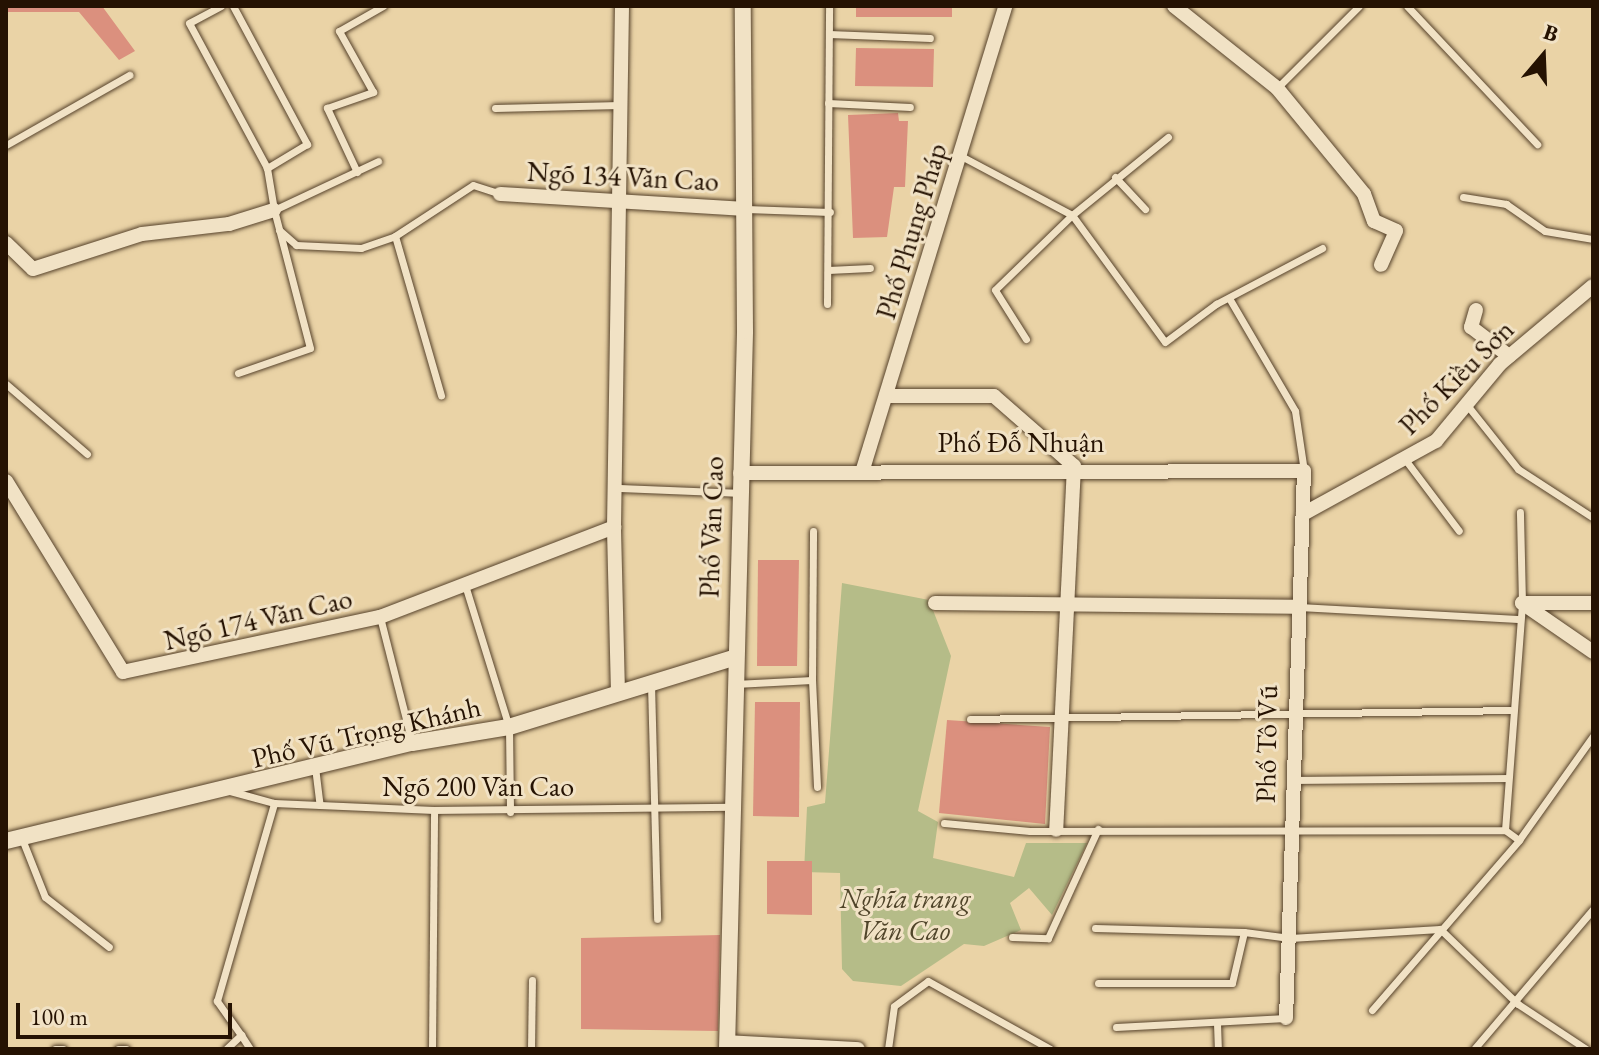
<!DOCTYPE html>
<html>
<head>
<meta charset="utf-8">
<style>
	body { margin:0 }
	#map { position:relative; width:1599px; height:1055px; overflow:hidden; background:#ead3a6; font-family:"EB Garamond",serif }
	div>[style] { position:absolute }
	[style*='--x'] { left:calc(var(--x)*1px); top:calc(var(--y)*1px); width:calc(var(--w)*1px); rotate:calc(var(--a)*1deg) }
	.green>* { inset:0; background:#b5bc88 }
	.building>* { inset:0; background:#db907e }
	.roads { filter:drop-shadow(0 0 2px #56422b) drop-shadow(0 0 2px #56422b) }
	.service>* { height:7px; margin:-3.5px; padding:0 3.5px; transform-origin:3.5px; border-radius:3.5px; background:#f1e2c5 }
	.minor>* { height:14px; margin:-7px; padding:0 7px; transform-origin:7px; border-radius:7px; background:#f1e2c5 }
	.tertiary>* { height:16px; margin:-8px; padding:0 8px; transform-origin:8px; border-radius:8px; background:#f1e2c5 }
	span { translate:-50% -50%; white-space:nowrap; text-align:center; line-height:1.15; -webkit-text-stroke:6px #f1e2c5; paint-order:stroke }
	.street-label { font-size:28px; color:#251202 }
	.park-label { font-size:28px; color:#50452a; font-style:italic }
	.frame { position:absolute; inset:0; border:8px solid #251202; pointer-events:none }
	.north { position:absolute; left:1503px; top:16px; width:80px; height:80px; -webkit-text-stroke:6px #f1e2c5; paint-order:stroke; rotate:19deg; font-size:22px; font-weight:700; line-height:32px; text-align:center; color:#251202 }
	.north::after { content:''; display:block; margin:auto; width:28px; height:36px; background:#251202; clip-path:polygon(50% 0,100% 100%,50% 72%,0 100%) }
	.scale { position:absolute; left:16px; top:1003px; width:216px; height:36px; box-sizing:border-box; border:4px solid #251202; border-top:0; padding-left:10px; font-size:24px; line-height:28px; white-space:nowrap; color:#251202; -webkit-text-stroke:6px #f1e2c5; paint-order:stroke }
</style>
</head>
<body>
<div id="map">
	<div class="green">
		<div style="clip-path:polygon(842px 583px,929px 600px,951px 656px,918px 811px,938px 822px,933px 858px,1014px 877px,1026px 843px,1087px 843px,1052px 915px,1029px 888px,1010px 903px,1021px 930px,984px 946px,964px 944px,901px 986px,853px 981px,842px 969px,840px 873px,804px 872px,807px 807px,825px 803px)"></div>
	</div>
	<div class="building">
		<div style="clip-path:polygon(6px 6px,102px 6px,135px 51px,119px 60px,79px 12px,6px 12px)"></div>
		<div style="clip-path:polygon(856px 6px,952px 6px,952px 17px,856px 17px)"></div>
		<div style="clip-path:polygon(856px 48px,934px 49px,933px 87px,855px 86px)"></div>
		<div style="clip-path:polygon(898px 113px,899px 121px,908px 121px,905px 187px,894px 187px,887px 237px,853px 238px,848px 115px)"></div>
		<div style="clip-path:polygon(758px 560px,799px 560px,797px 666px,757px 666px)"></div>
		<div style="clip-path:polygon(755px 702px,800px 702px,799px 817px,753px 816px)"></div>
		<div style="clip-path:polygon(947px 720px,1050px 727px,1045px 824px,939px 813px)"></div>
		<div style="clip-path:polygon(767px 861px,812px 861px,812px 915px,767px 914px)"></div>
		<div style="clip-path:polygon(720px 935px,718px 1031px,581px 1029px,581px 938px)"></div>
	</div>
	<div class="roads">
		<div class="service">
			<div style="--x:221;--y:6;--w:36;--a:152"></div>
			<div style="--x:189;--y:23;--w:165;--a:61.7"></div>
			<div style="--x:267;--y:168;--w:43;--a:80.5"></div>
			<div style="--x:233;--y:6;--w:157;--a:61.8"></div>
			<div style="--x:307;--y:144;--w:47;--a:149"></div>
			<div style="--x:1407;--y:6;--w:190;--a:46.7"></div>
			<div style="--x:829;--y:34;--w:101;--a:2.3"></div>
			<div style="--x:1277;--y:88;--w:116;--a:-45"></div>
			<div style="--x:828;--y:103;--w:82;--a:2.8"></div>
			<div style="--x:495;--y:108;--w:125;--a:-1.4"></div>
			<div style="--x:1168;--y:137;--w:124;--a:140.9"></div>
			<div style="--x:1072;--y:215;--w:157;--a:53.8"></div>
			<div style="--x:1165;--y:342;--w:64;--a:-36.7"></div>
			<div style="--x:1216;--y:304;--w:120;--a:-27.8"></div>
			<div style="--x:6;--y:145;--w:142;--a:-29.6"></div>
			<div style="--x:961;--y:156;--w:126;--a:28"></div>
			<div style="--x:1072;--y:215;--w:107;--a:135.8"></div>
			<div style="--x:995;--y:290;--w:58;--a:57.7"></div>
			<div style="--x:357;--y:172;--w:71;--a:-115.1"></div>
			<div style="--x:327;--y:108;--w:49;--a:-19.2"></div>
			<div style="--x:373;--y:92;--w:70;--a:-119.1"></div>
			<div style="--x:339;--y:31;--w:51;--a:-29.6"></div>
			<div style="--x:1115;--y:177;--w:44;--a:46.8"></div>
			<div style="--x:1463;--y:197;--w:44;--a:9.2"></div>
			<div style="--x:1506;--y:204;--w:47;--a:34.7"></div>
			<div style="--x:1545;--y:231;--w:49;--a:9.5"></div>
			<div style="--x:746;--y:209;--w:84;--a:2"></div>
			<div style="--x:279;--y:230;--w:23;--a:41"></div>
			<div style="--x:296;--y:245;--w:65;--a:2.6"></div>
			<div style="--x:361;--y:248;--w:36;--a:-19"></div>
			<div style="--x:395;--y:236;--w:93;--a:-33.2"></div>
			<div style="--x:473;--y:185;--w:28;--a:18"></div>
			<div style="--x:395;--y:236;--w:166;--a:73.9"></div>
			<div style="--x:828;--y:270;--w:42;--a:-2.7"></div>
			<div style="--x:1229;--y:298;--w:131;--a:59.7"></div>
			<div style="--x:1295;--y:411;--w:61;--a:81.5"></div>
			<div style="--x:827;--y:304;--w:298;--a:-89.6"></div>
			<div style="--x:238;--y:373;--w:76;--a:-19.1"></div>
			<div style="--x:310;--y:348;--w:143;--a:-104.6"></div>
			<div style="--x:274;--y:210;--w:115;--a:-25.2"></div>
			<div style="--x:6;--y:384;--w:107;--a:40.8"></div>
			<div style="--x:1467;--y:405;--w:82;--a:51.4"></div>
			<div style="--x:1518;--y:469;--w:88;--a:33"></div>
			<div style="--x:1407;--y:462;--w:86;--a:53"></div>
			<div style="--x:617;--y:488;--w:122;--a:2.3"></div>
			<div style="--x:465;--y:585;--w:149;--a:72.8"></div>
			<div style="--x:509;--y:727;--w:85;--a:89.3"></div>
			<div style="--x:1298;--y:607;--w:221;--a:3.1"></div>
			<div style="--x:380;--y:617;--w:130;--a:75.7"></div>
			<div style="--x:812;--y:680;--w:107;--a:87.3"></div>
			<div style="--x:651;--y:684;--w:235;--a:88.5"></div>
			<div style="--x:735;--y:684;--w:77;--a:-3"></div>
			<div style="--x:812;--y:680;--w:149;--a:-89.6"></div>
			<div style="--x:970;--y:719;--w:540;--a:-0.95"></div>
			<div style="--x:315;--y:767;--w:38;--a:83"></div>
			<div style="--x:1294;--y:780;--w:213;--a:-0.5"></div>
			<div style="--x:230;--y:791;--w:46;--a:15.3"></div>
			<div style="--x:274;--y:803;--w:160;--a:2.5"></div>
			<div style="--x:434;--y:810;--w:296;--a:-0.6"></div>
			<div style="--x:944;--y:823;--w:86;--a:5.3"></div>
			<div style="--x:1030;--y:831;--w:475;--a:-0.1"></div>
			<div style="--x:1505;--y:830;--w:17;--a:36"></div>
			<div style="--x:1505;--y:830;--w:228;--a:-85.7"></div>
			<div style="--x:1522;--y:603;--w:91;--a:-91.3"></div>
			<div style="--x:22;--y:839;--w:62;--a:68.4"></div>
			<div style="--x:45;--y:897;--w:81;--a:38"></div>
			<div style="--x:1095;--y:928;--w:149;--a:1.5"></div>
			<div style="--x:1012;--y:937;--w:36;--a:2"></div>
			<div style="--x:1048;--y:938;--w:120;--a:-65.4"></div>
			<div style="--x:1098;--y:983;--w:134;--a:0"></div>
			<div style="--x:1232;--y:983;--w:52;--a:-76.8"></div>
			<div style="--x:1244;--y:932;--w:46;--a:7.4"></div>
			<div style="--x:1290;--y:938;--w:150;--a:-3.4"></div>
			<div style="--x:1440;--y:929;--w:108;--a:43.9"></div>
			<div style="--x:1518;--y:1004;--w:82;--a:33.5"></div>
			<div style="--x:1372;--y:1010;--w:225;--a:-49.1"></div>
			<div style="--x:1519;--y:840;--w:128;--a:-54.6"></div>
			<div style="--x:1217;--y:1023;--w:26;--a:88"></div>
			<div style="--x:1116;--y:1027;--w:170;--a:-3"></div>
			<div style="--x:241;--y:1035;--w:17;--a:57"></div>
			<div style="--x:55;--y:1049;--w:8;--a:0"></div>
			<div style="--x:118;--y:1049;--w:8;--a:0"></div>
			<div style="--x:226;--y:1049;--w:21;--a:-43"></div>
			<div style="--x:241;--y:1035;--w:42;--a:-125.2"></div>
			<div style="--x:217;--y:1001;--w:206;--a:-73.9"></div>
			<div style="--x:432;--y:1049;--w:239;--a:-89.5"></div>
			<div style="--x:531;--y:1049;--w:69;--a:-89.2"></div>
			<div style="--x:888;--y:1049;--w:43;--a:-82.1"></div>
			<div style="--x:894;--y:1006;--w:42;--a:-36.3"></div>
			<div style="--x:928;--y:981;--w:140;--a:29.1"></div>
			<div style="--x:1474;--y:1049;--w:184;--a:-49.6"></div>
		</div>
		<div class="minor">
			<div style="--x:1174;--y:6;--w:132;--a:38.5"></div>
			<div style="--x:1277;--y:88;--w:137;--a:50.6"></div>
			<div style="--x:1364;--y:194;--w:29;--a:70"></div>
			<div style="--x:1374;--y:221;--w:24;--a:24"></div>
			<div style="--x:1396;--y:231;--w:37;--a:114"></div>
			<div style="--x:500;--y:194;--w:243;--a:3.5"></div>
			<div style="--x:6;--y:243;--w:37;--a:44"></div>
			<div style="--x:33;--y:269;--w:114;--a:-17.8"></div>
			<div style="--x:142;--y:234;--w:88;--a:-6.6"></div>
			<div style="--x:229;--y:224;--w:47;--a:-17.3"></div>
			<div style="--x:1476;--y:310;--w:18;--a:106"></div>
			<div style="--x:1471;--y:327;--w:48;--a:37.3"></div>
			<div style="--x:886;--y:396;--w:108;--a:0"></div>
			<div style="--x:994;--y:396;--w:106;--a:41.2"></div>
			<div style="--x:1074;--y:466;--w:364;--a:92.8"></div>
			<div style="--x:863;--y:469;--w:484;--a:-72.9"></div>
			<div style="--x:740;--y:473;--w:564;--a:-0.2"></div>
			<div style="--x:1304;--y:471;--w:547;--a:91.88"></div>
			<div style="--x:6;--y:481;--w:224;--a:58.5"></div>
			<div style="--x:123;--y:672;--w:263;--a:-12.1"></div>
			<div style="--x:380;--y:617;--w:251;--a:-21"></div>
			<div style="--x:1303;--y:514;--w:152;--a:-28.8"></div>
			<div style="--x:1436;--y:441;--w:100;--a:-50.3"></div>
			<div style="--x:1500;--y:364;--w:121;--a:-40"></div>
			<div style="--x:935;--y:603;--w:359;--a:0.6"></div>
			<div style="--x:1522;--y:603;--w:86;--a:34.6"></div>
			<div style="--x:1522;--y:603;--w:71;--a:0"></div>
			<div style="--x:618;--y:693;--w:166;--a:-91.4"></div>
			<div style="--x:614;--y:527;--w:521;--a:-89.12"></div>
			<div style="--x:727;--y:1042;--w:131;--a:3.1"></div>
		</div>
		<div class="tertiary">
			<div style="--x:6;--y:841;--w:418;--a:-13.6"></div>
			<div style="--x:412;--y:743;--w:98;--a:-9.4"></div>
			<div style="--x:509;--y:727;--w:234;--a:-17.1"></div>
			<div style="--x:727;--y:1049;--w:718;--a:-88.56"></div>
			<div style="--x:745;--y:331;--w:325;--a:-90.4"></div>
		</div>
	</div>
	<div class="street-label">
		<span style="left:623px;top:176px;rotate:3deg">Ngõ 134 Văn Cao</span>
		<span style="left:911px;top:231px;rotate:-73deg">Phố Phụng Pháp</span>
		<span style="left:1456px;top:377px;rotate:-45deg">Phố Kiều Sơn</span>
		<span style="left:1021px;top:442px">Phố Đỗ Nhuận</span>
		<span style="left:711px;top:527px;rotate:-88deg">Phố Văn Cao</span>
		<span style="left:258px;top:619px;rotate:-13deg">Ngõ 174 Văn Cao</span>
		<span style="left:366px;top:732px;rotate:-13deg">Phố Vũ Trọng Khánh</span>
		<span style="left:1266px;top:744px;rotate:-89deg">Phố Tô Vũ</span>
		<span style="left:478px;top:786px">Ngõ 200 Văn Cao</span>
	</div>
	<div class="park-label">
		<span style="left:905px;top:914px">Nghĩa trang<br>Văn Cao</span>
	</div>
	<div class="frame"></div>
	<div class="north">B</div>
	<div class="scale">100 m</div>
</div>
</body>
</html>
